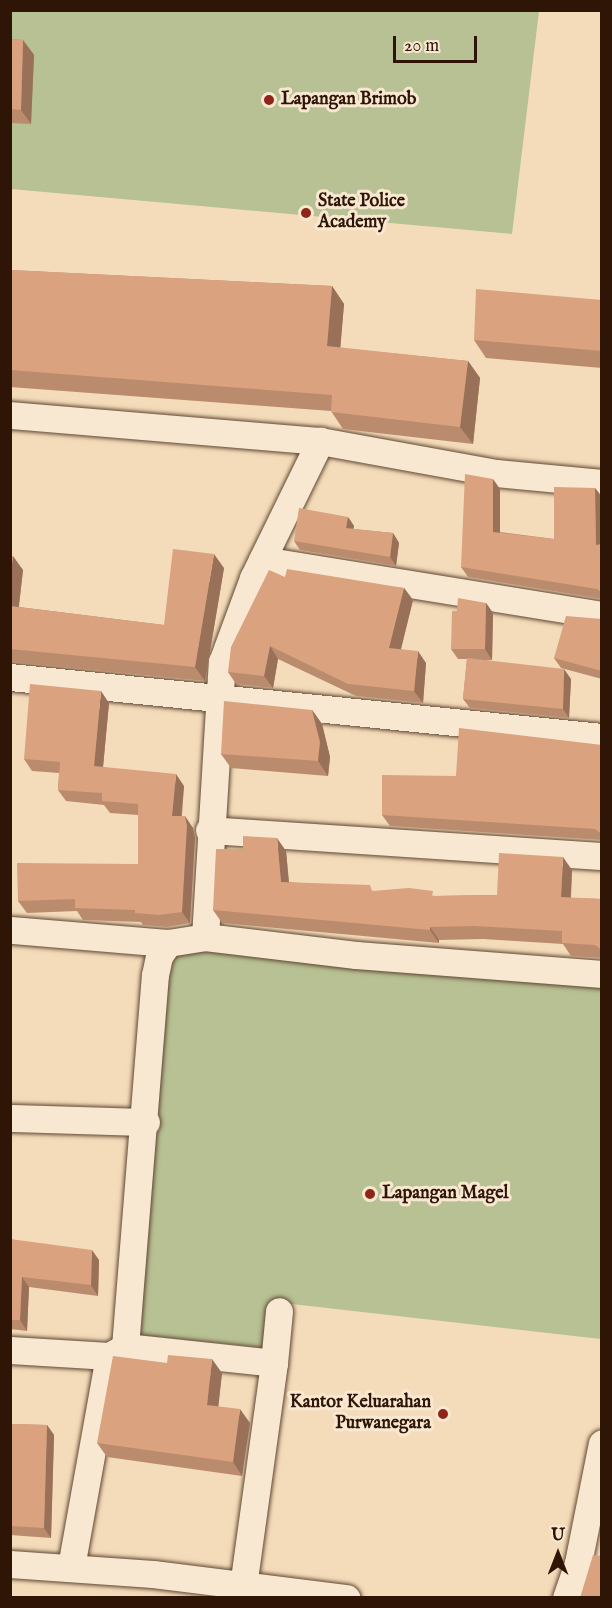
<!DOCTYPE html>
<html>
<head>
<meta charset="utf-8">
<style>
	body { margin:0 }
	#map { position:relative; width:612px; height:1608px; overflow:hidden; background:#f4dcba; font-family:"IM FELL English",serif }
	div>[style] { position:absolute }
	[style*='--x'] { left:calc(var(--x)*1px); top:calc(var(--y)*1px); width:calc(var(--w)*1px); rotate:calc(var(--a)*1deg) }
	.green>* { inset:0; background:#b7c193 }
	.roads { filter:drop-shadow(0 0 2px #604732) drop-shadow(0 0 2px #604732) }
	.minor>* { height:27px; margin:-13.5px; padding:0 13.5px; transform-origin:13.5px; border-radius:13.5px; background:#f8e8d2 }
	.wall>* { inset:0; background:#bb8b6d }
	.shaded-wall>* { inset:0; background:#997159 }
	.building>* { inset:0; background:#daa27f }
	.dots>* { width:16px; height:16px; translate:-50% -50%; box-sizing:border-box; border:3px solid #f8e8d2; border-radius:50% }
	span { translate:-50% -50%; white-space:nowrap; text-align:center; line-height:1.15; -webkit-text-stroke:6px #f8e8d2; paint-order:stroke }
	.poi-label { font-size:18px; color:#2e1505; font-weight:700 }
	.left { translate:0 -50%; text-align:left }
	.right { translate:-100% -50%; text-align:right }
	.frame { position:absolute; inset:0; border:12px solid #2e1505; pointer-events:none }
	.north { position:absolute; left:528px; top:1524px; width:60px; height:60px; -webkit-text-stroke:4px #f8e8d2; paint-order:stroke; rotate:0deg; font-size:16px; font-weight:700; line-height:24px; text-align:center; color:#2e1505 }
	.north::after { content:''; display:block; margin:auto; width:21px; height:27px; background:#2e1505; clip-path:polygon(50% 0,100% 100%,50% 72%,0 100%) }
	.scale { position:absolute; left:393px; top:36px; width:84px; height:27px; box-sizing:border-box; border:3px solid #2e1505; border-top:0; padding-left:8px; font-size:18px; line-height:21px; white-space:nowrap; color:#2e1505; -webkit-text-stroke:4px #f8e8d2; paint-order:stroke }
</style>
</head>
<body>
<div id="map">
	<div class="green">
		<div style="clip-path:polygon(10px 11px,539px 11px,512px 234px,11px 189px)"></div>
		<div style="clip-path:polygon(177px 949px,601px 979px,601px 1339px,274px 1302px,266px 1348px,131px 1334px,157px 1020px)"></div>
	</div>
	<div class="roads">
		<div class="minor">
			<div style="--x:10;--y:415;--w:311;--a:4.8"></div>
			<div style="--x:320;--y:441;--w:179;--a:10.3"></div>
			<div style="--x:496;--y:473;--w:106;--a:5.4"></div>
			<div style="--x:262;--y:560;--w:344;--a:9.2"></div>
			<div style="--x:10;--y:677;--w:595;--a:5.79"></div>
			<div style="--x:209;--y:830;--w:394;--a:3.8"></div>
			<div style="--x:12;--y:930;--w:157;--a:4.8"></div>
			<div style="--x:205;--y:937;--w:276;--a:-86.5"></div>
			<div style="--x:222;--y:662;--w:90;--a:-69.7"></div>
			<div style="--x:253;--y:578;--w:153;--a:-63.9"></div>
			<div style="--x:10;--y:1118;--w:136;--a:1.7"></div>
			<div style="--x:125;--y:1347;--w:150;--a:6.1"></div>
			<div style="--x:274;--y:1363;--w:225;--a:97.9"></div>
			<div style="--x:10;--y:1350;--w:99;--a:3.5"></div>
			<div style="--x:274;--y:1363;--w:52;--a:-84.5"></div>
			<div style="--x:10;--y:1564;--w:143;--a:4"></div>
			<div style="--x:153;--y:1574;--w:195;--a:7.1"></div>
			<div style="--x:71;--y:1567;--w:214;--a:-79.8"></div>
			<div style="--x:109;--y:1356;--w:18;--a:-29"></div>
			<div style="--x:125;--y:1347;--w:373;--a:-85.4"></div>
			<div style="--x:155;--y:975;--w:19;--a:-78"></div>
			<div style="--x:159;--y:956;--w:16;--a:-55"></div>
			<div style="--x:168;--y:943;--w:37;--a:-9"></div>
			<div style="--x:205;--y:937;--w:152;--a:6.8"></div>
			<div style="--x:356;--y:955;--w:247;--a:4.4"></div>
			<div style="--x:566;--y:1598;--w:37;--a:-71"></div>
			<div style="--x:578;--y:1563;--w:122;--a:-78.7"></div>
		</div>
	</div>
	<div class="wall">
		<div style="clip-path:polygon(10px 39px,23px 40px,34px 55px,31px 124px,10px 123px)"></div>
		<div style="clip-path:polygon(10px 270px,332px 286px,344px 304px,340px 348px,468px 361px,480px 378px,473px 444px,343px 429px,331px 411px,10px 387px)"></div>
		<div style="clip-path:polygon(602px 300px,602px 368px,486px 358px,474px 340px)"></div>
		<div style="clip-path:polygon(595px 488px,602px 497px,602px 599px,468px 577px,461px 567px,500px 489px,500px 532px,554px 539px)"></div>
		<div style="clip-path:polygon(348px 517px,354px 526px,353px 529px,393px 533px,399px 543px,396px 566px,300px 550px,294px 541px)"></div>
		<div style="clip-path:polygon(10px 556px,23px 570px,19px 607px,164px 625px,224px 568px,205px 681px,10px 662px)"></div>
		<div style="clip-path:polygon(285px 577px,404px 588px,413px 600px,401px 649px,426px 663px,423px 703px,356px 696px,278px 659px,273px 688px,236px 684px,228px 672px)"></div>
		<div style="clip-path:polygon(486px 603px,493px 613px,492px 660px,485px 660px,571px 679px,569px 718px,470px 708px,463px 699px,467px 659px,458px 659px,451px 649px,457px 611px)"></div>
		<div style="clip-path:polygon(601px 619px,602px 679px,561px 668px,554px 658px)"></div>
		<div style="clip-path:polygon(109px 703px,103px 767px,184px 786px,182px 816px,193px 828px,195px 838px,190px 923px,167px 927px,143px 925px,141px 922px,83px 920px,77px 911px,27px 913px,18px 901px,138px 864px,138px 815px,110px 813px,104px 805px,66px 801px,58px 790px,59px 773px,32px 771px,24px 759px)"></div>
		<div style="clip-path:polygon(312px 710px,322px 724px,330px 757px,328px 776px,231px 768px,221px 754px)"></div>
		<div style="clip-path:polygon(602px 745px,602px 840px,390px 826px,382px 815px,456px 776px)"></div>
		<div style="clip-path:polygon(243px 849px,286px 851px,289px 882px,374px 891px,436px 896px,497px 895px,572px 870px,571px 898px,602px 899px,602px 958px,571px 956px,563px 944px,483px 939px,439px 940px,439px 943px,222px 923px,213px 910px)"></div>
		<div style="clip-path:polygon(10px 1239px,99px 1260px,98px 1296px,29px 1287px,27px 1331px,10px 1329px)"></div>
		<div style="clip-path:polygon(222px 1373px,218px 1407px,250px 1423px,242px 1476px,107px 1457px,97px 1443px)"></div>
		<div style="clip-path:polygon(10px 1424px,47px 1425px,54px 1435px,51px 1538px,10px 1535px)"></div>
	</div>
	<div class="shaded-wall">
		<div style="clip-path:polygon(23px 40px,34px 55px,31px 124px,21px 110px)"></div>
		<div style="clip-path:polygon(332px 286px,344px 304px,339px 364px,327px 346px)"></div>
		<div style="clip-path:polygon(468px 361px,480px 378px,473px 444px,460px 427px)"></div>
		<div style="clip-path:polygon(493px 479px,500px 489px,500px 542px,493px 532px)"></div>
		<div style="clip-path:polygon(595px 488px,602px 497px,602px 553px,596px 545px)"></div>
		<div style="clip-path:polygon(348px 517px,354px 526px,352px 537px,346px 528px)"></div>
		<div style="clip-path:polygon(393px 533px,399px 543px,396px 566px,390px 557px)"></div>
		<div style="clip-path:polygon(214px 554px,224px 568px,205px 681px,195px 667px)"></div>
		<div style="clip-path:polygon(13px 556px,23px 570px,17px 620px,10px 610px,10px 582px)"></div>
		<div style="clip-path:polygon(404px 588px,413px 600px,398px 661px,389px 648px)"></div>
		<div style="clip-path:polygon(486px 603px,493px 613px,492px 660px,485px 649px)"></div>
		<div style="clip-path:polygon(270px 646px,278px 659px,273px 688px,264px 676px)"></div>
		<div style="clip-path:polygon(418px 651px,426px 663px,423px 703px,414px 691px)"></div>
		<div style="clip-path:polygon(564px 669px,571px 679px,569px 718px,563px 709px)"></div>
		<div style="clip-path:polygon(101px 691px,109px 703px,102px 778px,94px 766px)"></div>
		<div style="clip-path:polygon(312px 710px,322px 724px,330px 757px,328px 776px,318px 761px)"></div>
		<div style="clip-path:polygon(176px 774px,184px 786px,180px 828px,172px 816px)"></div>
		<div style="clip-path:polygon(185px 816px,193px 828px,195px 838px,190px 923px,182px 912px)"></div>
		<div style="clip-path:polygon(277px 838px,286px 851px,290px 895px,281px 882px)"></div>
		<div style="clip-path:polygon(563px 857px,572px 870px,570px 910px,561px 897px)"></div>
		<div style="clip-path:polygon(430px 927px,439px 940px,439px 943px,430px 930px)"></div>
		<div style="clip-path:polygon(92px 1250px,99px 1260px,98px 1296px,91px 1285px)"></div>
		<div style="clip-path:polygon(22px 1277px,29px 1287px,27px 1331px,20px 1320px)"></div>
		<div style="clip-path:polygon(212px 1359px,222px 1373px,217px 1419px,207px 1405px)"></div>
		<div style="clip-path:polygon(240px 1409px,250px 1423px,242px 1476px,233px 1462px)"></div>
		<div style="clip-path:polygon(47px 1425px,54px 1435px,51px 1538px,44px 1528px)"></div>
	</div>
	<div class="building">
		<div style="clip-path:polygon(10px 39px,23px 40px,21px 110px,10px 109px)"></div>
		<div style="clip-path:polygon(10px 270px,332px 286px,327px 346px,468px 361px,460px 427px,331px 412px,332px 395px,10px 370px)"></div>
		<div style="clip-path:polygon(476px 289px,602px 300px,602px 351px,474px 340px)"></div>
		<div style="clip-path:polygon(465px 474px,493px 479px,493px 532px,554px 539px,554px 487px,595px 488px,596px 545px,601px 544px,600px 549px,602px 550px,602px 593px,597px 589px,461px 567px)"></div>
		<div style="clip-path:polygon(299px 508px,348px 517px,346px 528px,393px 533px,390px 557px,294px 541px)"></div>
		<div style="clip-path:polygon(173px 549px,214px 554px,195px 667px,10px 649px,10px 606px,164px 625px)"></div>
		<div style="clip-path:polygon(10px 556px,13px 556px,10px 582px)"></div>
		<div style="clip-path:polygon(287px 569px,404px 588px,389px 648px,418px 651px,414px 691px,348px 684px,270px 646px,264px 676px,228px 672px,231px 647px,269px 570px,285px 577px)"></div>
		<div style="clip-path:polygon(458px 598px,486px 603px,485px 649px,451px 649px,452px 611px,457px 611px)"></div>
		<div style="clip-path:polygon(566px 616px,602px 619px,602px 671px,554px 658px)"></div>
		<div style="clip-path:polygon(467px 658px,564px 669px,563px 709px,463px 699px)"></div>
		<div style="clip-path:polygon(30px 684px,101px 691px,94px 766px,176px 774px,172px 816px,185px 816px,187px 826px,182px 912px,159px 915px,135px 913px,135px 910px,75px 908px,75px 899px,18px 901px,17px 863px,138px 864px,138px 804px,102px 801px,102px 793px,58px 790px,60px 762px,24px 759px)"></div>
		<div style="clip-path:polygon(224px 701px,312px 710px,320px 742px,318px 761px,221px 754px)"></div>
		<div style="clip-path:polygon(459px 728px,602px 745px,602px 834px,595px 829px,382px 815px,382px 775px,456px 776px)"></div>
		<div style="clip-path:polygon(243px 836px,277px 838px,281px 882px,370px 885px,372px 891px,409px 888px,433px 891px,432px 896px,497px 895px,499px 853px,563px 857px,561px 897px,602px 899px,602px 950px,595px 945px,562px 943px,562px 931px,474px 926px,430px 927px,430px 930px,213px 910px,216px 849px,243px 849px)"></div>
		<div style="clip-path:polygon(10px 1239px,92px 1250px,91px 1285px,22px 1277px,20px 1320px,10px 1320px)"></div>
		<div style="clip-path:polygon(168px 1355px,212px 1359px,207px 1405px,240px 1409px,233px 1462px,97px 1443px,113px 1356px,167px 1363px)"></div>
		<div style="clip-path:polygon(10px 1424px,47px 1425px,44px 1528px,10px 1526px)"></div>
		<div style="clip-path:polygon(593px 1555px,602px 1556px,602px 1598px,580px 1598px)"></div>
	</div>
	<div class="dots">
		<div style="left:269px;top:100px;background:#8f2418"></div>
		<div style="left:306px;top:213px;background:#8f2418"></div>
		<div style="left:370px;top:1194px;background:#8f2418"></div>
		<div style="left:443px;top:1414px;background:#8f2418"></div>
	</div>
	<div class="poi-label">
		<span class="left" style="left:281px;top:100px">Lapangan Brimob</span>
		<span class="left" style="left:318px;top:213px">State Police<br>Academy</span>
		<span class="left" style="left:382px;top:1194px">Lapangan Magel</span>
		<span class="right" style="left:431px;top:1414px">Kantor Keluarahan<br>Purwanegara</span>
	</div>
	<div class="frame"></div>
	<div class="north">U</div>
	<div class="scale">20 m</div>
</div>
</body>
</html>
